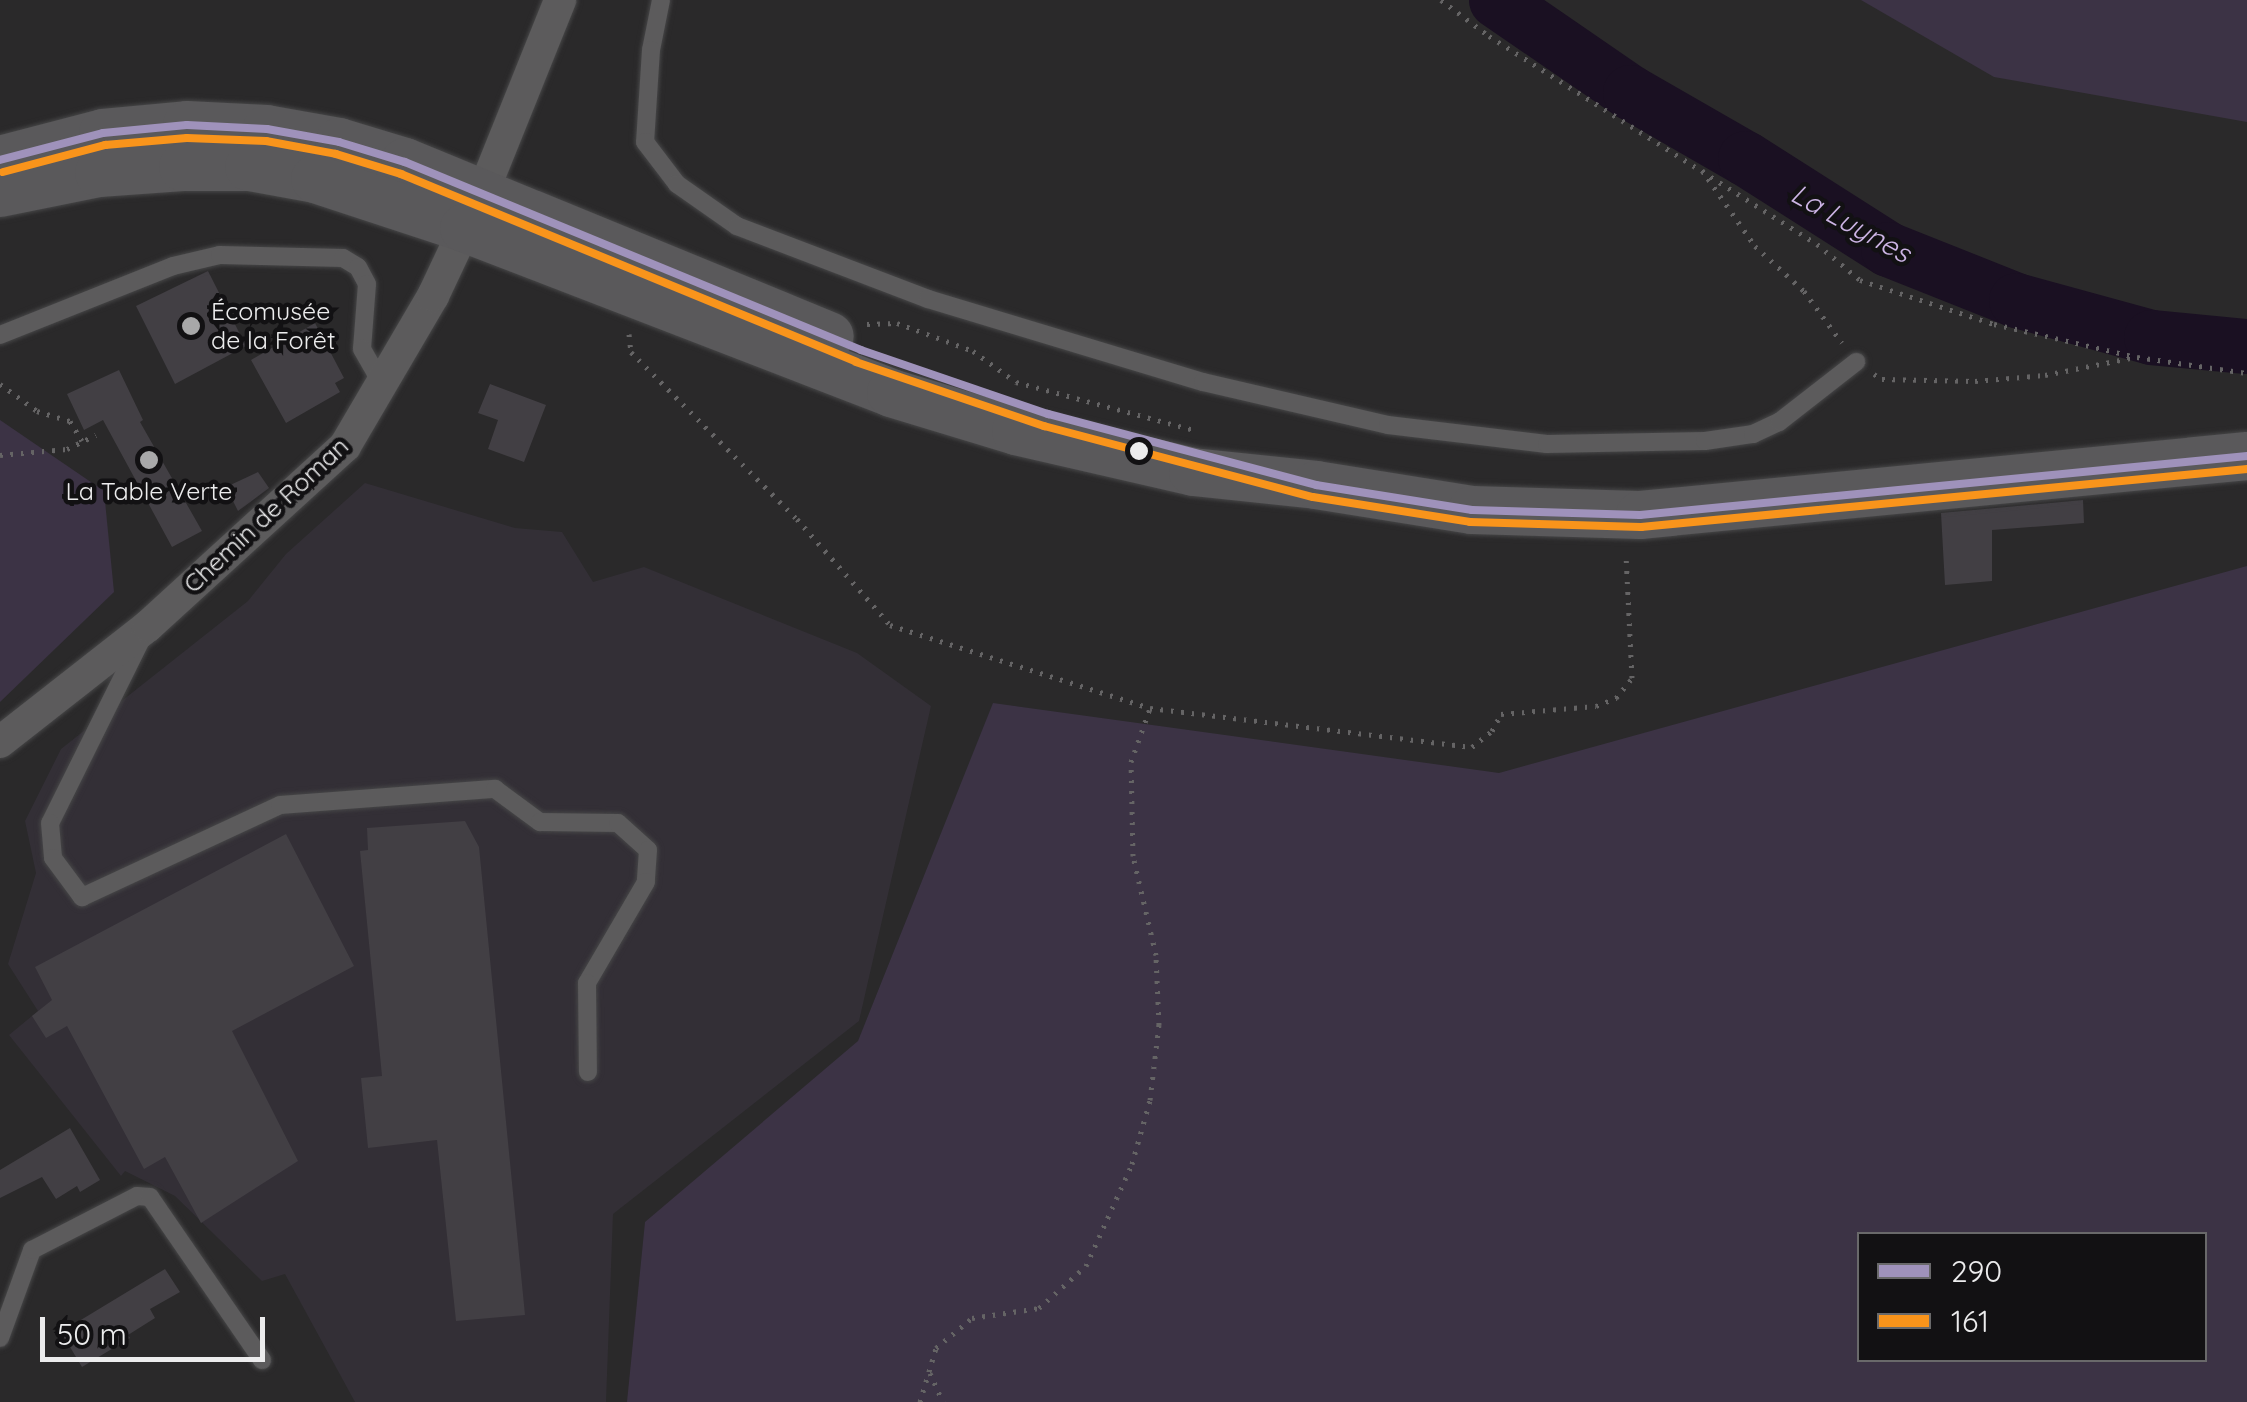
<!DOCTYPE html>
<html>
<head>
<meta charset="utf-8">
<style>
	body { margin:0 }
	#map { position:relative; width:2247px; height:1402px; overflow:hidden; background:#2a292a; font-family:Quicksand,sans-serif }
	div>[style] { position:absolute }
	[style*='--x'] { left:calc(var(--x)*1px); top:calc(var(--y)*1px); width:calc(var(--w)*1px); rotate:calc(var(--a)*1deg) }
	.built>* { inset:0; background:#332f36 }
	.green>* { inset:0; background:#3c3345 }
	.river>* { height:55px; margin:-27.5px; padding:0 27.5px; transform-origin:27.5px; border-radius:27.5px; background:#1a1022 }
	.building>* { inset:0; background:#423f44 }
	.path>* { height:5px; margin-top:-2.5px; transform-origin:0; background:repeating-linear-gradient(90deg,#656465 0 2.5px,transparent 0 10.5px) }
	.roads { filter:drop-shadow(0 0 2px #464647) drop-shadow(0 0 2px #464647) }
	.lane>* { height:18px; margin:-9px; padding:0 9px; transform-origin:9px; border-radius:9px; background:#5c5b5c }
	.street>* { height:32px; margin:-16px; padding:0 16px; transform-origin:16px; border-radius:16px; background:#5c5b5c }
	.secondary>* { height:48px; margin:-24px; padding:0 24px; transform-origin:24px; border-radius:24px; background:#5a595b }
	.bus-1>* { height:8px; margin:-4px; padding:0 4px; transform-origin:4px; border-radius:4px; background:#9f92bb }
	.bus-2>* { height:8px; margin:-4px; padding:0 4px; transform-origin:4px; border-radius:4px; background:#f9941b }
	.dots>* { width:28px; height:28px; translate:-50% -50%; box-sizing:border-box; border:5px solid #121113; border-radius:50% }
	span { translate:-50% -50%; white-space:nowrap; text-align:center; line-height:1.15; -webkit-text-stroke:9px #121113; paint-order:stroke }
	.poi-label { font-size:25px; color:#ececed }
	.left { translate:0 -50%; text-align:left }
	.street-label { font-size:25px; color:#ececed }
	.water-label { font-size:28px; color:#ccb4e4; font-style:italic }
	.legend { position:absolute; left:1857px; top:1232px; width:350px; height:130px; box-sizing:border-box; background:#121113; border:2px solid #69696a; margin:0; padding:12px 18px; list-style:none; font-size:30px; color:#ececed }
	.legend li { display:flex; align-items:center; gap:20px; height:50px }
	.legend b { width:50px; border:2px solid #69696a }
	.scale { position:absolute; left:40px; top:1317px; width:225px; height:45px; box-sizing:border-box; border:5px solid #ececed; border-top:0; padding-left:12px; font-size:30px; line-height:35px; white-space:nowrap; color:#ececed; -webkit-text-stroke:8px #121113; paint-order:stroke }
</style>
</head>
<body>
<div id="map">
	<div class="built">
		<div style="clip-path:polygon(365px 483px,515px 528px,562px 532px,593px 582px,644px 567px,857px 653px,931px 706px,859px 1021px,613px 1214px,606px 1402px,355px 1402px,285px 1274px,262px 1281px,175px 1196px,125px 1171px,121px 1176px,9px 1035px,38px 1011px,8px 964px,36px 873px,25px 821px,61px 749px,248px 601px,286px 554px)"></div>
	</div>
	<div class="green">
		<div style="clip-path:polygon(1861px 0,2247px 0,2247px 122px,1994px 77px)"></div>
		<div style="clip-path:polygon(0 420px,104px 491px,114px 592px,0 702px)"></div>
		<div style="clip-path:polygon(evenodd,2247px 566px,2247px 1402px,627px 1402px,645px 1222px,858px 1041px,993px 703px,1499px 773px,2247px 566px,1860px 1234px,2204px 1234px,2204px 1360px,1860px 1360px,1860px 1234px)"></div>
	</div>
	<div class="river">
		<div style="--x:1496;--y:0;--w:163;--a:34.5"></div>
		<div style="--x:1630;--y:92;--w:133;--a:29.9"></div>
		<div style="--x:1745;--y:158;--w:169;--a:32.5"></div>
		<div style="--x:1888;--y:249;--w:138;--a:21.7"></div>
		<div style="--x:2016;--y:300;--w:140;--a:15.3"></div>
		<div style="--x:2151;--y:337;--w:96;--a:5.4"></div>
	</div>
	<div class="building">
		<div style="clip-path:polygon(208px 271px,246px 346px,175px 384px,136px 306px)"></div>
		<div style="clip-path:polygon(315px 323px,344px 378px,335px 383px,340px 392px,286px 423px,251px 360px)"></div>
		<div style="clip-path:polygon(119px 370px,143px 420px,140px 422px,202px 531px,172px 547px,103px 420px,84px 430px,67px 394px)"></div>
		<div style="clip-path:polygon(490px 384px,546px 405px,524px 462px,488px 449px,498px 420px,478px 413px)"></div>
		<div style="clip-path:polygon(258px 472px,269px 488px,238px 511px,226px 487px)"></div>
		<div style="clip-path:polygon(2083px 500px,2084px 523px,1992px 530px,1992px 581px,1945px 585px,1941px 513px)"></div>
		<div style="clip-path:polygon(465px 821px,479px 847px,525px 1315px,456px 1321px,437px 1140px,368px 1148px,361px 1078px,382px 1076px,360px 851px,368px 850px,367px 828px)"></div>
		<div style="clip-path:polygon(286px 834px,354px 966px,232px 1031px,298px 1161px,201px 1223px,165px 1157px,144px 1169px,67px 1026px,46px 1038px,32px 1016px,52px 1000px,35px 967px)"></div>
		<div style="clip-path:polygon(70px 1128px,100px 1180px,80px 1192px,77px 1186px,56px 1199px,42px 1177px,0 1198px,0 1170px)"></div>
		<div style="clip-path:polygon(165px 1269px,180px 1292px,150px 1309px,155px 1318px,128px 1335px,130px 1338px,82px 1367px,61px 1332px)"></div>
	</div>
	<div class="path">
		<div style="--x:1441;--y:0;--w:60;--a:36.9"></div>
		<div style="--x:1489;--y:36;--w:388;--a:32.4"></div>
		<div style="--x:1817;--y:244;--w:56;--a:39.9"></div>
		<div style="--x:1860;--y:280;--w:141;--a:18.2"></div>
		<div style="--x:1994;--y:324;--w:147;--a:13"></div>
		<div style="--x:2137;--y:357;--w:111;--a:8.3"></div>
		<div style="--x:1702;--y:170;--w:93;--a:55.1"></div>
		<div style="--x:1755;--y:246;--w:67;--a:42.6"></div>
		<div style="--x:1804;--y:291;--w:64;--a:53.8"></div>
		<div style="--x:867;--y:324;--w:30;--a:-2"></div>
		<div style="--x:897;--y:323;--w:81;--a:20.2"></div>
		<div style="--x:973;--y:351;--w:53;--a:35.8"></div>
		<div style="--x:1016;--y:382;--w:184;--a:15.1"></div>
		<div style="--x:629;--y:334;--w:18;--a:84"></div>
		<div style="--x:631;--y:352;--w:235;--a:45.2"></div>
		<div style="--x:797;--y:519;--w:141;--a:48.7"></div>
		<div style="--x:890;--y:625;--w:273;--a:17.7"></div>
		<div style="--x:1150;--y:708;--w:324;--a:6.9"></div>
		<div style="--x:1472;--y:747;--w:26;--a:-39"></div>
		<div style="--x:1492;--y:731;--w:19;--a:-62"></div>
		<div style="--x:1501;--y:714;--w:95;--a:-4.8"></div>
		<div style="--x:1596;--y:706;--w:22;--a:-22"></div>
		<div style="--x:1616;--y:698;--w:26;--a:-51"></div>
		<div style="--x:1632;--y:678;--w:124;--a:-92.8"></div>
		<div style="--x:1874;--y:374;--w:9;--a:32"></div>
		<div style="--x:1882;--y:379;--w:93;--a:1.2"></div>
		<div style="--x:1975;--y:381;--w:70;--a:-4.9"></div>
		<div style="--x:2045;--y:375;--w:92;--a:-11.3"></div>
		<div style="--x:0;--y:384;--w:46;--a:36.1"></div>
		<div style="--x:37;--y:411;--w:34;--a:17"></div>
		<div style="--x:70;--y:421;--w:23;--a:59"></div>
		<div style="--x:0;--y:455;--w:67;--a:-5.1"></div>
		<div style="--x:67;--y:449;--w:32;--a:-26"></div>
		<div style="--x:930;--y:1373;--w:32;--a:66"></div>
		<div style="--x:920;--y:1402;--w:56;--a:-73.5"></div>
		<div style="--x:936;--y:1348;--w:47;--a:-39.8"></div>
		<div style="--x:972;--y:1318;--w:68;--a:-8.5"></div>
		<div style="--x:1039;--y:1308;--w:63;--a:-41.8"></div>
		<div style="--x:1086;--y:1266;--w:112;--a:-65.7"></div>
		<div style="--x:1132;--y:1164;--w:66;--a:-74.3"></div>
		<div style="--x:1150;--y:1100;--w:76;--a:-83.2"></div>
		<div style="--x:1159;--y:1025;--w:70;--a:-92.5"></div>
		<div style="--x:1156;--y:955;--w:102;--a:-103.1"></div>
		<div style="--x:1133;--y:856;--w:94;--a:-91.2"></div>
		<div style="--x:1131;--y:762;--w:57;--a:-70.6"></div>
	</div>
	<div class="roads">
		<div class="lane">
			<div style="--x:661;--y:0;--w:51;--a:101.3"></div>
			<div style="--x:651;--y:50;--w:92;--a:93.7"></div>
			<div style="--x:645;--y:142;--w:53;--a:52.7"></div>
			<div style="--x:677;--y:184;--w:73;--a:35"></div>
			<div style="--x:737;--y:226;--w:204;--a:20.9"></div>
			<div style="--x:928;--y:299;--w:287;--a:16.8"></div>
			<div style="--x:1203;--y:382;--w:190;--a:13.1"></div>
			<div style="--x:1388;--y:425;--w:160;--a:6.8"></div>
			<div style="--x:1547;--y:444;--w:158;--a:-1.1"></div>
			<div style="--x:1705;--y:441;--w:49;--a:-8.3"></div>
			<div style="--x:1753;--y:434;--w:29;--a:-25"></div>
			<div style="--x:1779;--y:422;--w:98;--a:-37.9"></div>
			<div style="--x:0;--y:335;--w:186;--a:-21.7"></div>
			<div style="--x:173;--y:266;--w:48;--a:-13.2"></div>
			<div style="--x:220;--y:255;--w:123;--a:1.4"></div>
			<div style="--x:343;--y:258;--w:17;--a:31"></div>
			<div style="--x:358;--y:267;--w:19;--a:62"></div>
			<div style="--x:367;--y:284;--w:65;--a:94.4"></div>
			<div style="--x:362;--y:349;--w:40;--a:60.3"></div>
			<div style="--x:141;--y:640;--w:204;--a:116.4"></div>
			<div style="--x:50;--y:823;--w:35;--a:85"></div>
			<div style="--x:53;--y:858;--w:49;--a:53.4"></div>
			<div style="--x:82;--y:897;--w:218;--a:-24.9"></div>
			<div style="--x:280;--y:805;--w:216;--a:-4.3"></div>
			<div style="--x:495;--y:789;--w:56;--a:36.3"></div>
			<div style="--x:540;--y:822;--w:78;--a:0.7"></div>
			<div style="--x:618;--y:823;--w:40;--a:42"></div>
			<div style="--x:648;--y:850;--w:32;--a:94"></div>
			<div style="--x:646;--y:882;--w:117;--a:120.3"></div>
			<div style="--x:587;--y:983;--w:89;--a:89.4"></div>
			<div style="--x:0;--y:1338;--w:94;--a:-70"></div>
			<div style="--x:32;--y:1250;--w:118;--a:-27.2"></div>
			<div style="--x:137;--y:1196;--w:13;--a:4"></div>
			<div style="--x:150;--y:1197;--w:198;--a:55.5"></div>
		</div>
		<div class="street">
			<div style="--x:0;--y:742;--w:188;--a:-38.1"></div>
			<div style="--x:148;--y:626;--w:267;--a:-42.4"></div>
			<div style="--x:345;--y:446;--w:174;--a:-59.6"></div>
			<div style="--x:433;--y:296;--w:132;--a:-64.8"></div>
			<div style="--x:489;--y:177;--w:191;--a:-68.1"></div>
		</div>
		<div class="secondary">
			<div style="--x:0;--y:160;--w:106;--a:-14.7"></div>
			<div style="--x:103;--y:133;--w:84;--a:-5.4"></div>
			<div style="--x:187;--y:125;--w:80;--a:2.9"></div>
			<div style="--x:267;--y:129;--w:73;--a:10.2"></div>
			<div style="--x:339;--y:142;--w:69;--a:16.9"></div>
			<div style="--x:405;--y:162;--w:459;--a:22.3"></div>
			<div style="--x:0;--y:193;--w:101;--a:-11.4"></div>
			<div style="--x:99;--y:173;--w:84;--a:-4.1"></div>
			<div style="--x:183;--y:167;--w:66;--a:0"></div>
			<div style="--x:249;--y:167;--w:67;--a:10.3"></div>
			<div style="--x:315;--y:179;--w:157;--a:18.2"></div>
			<div style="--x:464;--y:228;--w:458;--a:21.1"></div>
			<div style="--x:891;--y:393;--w:131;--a:16.9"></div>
			<div style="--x:1016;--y:431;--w:182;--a:13"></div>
			<div style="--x:1193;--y:472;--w:124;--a:6"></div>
			<div style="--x:1316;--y:485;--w:158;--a:9.1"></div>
			<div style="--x:1472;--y:510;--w:168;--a:1.7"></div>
			<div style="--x:1640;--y:515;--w:610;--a:-5.55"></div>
		</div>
	</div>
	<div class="bus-1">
		<div style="--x:0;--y:160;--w:106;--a:-14.7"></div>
		<div style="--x:103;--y:133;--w:84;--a:-5.4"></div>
		<div style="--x:187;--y:125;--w:80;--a:2.9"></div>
		<div style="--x:267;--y:129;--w:73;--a:10.2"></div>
		<div style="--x:339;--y:142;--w:69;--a:16.9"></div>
		<div style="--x:405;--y:162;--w:493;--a:22.4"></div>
		<div style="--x:861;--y:350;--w:198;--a:18.9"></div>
		<div style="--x:1048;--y:414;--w:277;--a:14.8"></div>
		<div style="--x:1316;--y:485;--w:158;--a:9.1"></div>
		<div style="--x:1472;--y:510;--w:168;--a:1.7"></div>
		<div style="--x:1640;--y:515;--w:610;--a:-5.55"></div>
	</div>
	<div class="bus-2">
		<div style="--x:3;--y:172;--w:106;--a:-14.8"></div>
		<div style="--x:105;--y:145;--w:82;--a:-4.9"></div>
		<div style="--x:187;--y:138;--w:79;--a:2.2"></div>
		<div style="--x:266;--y:141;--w:71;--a:10.5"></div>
		<div style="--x:336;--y:154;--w:68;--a:17.1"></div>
		<div style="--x:401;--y:174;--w:492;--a:22.4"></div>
		<div style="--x:856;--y:362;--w:199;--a:18.8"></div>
		<div style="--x:1044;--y:426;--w:278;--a:14.8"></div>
		<div style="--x:1313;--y:497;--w:159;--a:9"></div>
		<div style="--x:1470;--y:522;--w:171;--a:1.7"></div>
		<div style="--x:1641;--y:527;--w:609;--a:-5.47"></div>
	</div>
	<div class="dots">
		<div style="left:191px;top:326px;background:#a8a8a9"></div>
		<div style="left:1139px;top:451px;background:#ececed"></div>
		<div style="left:149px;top:460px;background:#a8a8a9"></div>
	</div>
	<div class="poi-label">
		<span class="left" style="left:211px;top:326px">Écomusée<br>de la Forêt</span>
		<span style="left:149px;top:491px">La Table Verte</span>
	</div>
	<div class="street-label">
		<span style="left:266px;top:515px;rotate:-43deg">Chemin de Roman</span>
	</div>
	<div class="water-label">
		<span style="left:1851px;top:223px;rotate:29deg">La Luynes</span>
	</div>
	<ul class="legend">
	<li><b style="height:12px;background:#9f92bb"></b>290</li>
	<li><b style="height:12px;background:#f9941b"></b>161</li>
	</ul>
	<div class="scale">50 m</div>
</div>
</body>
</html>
